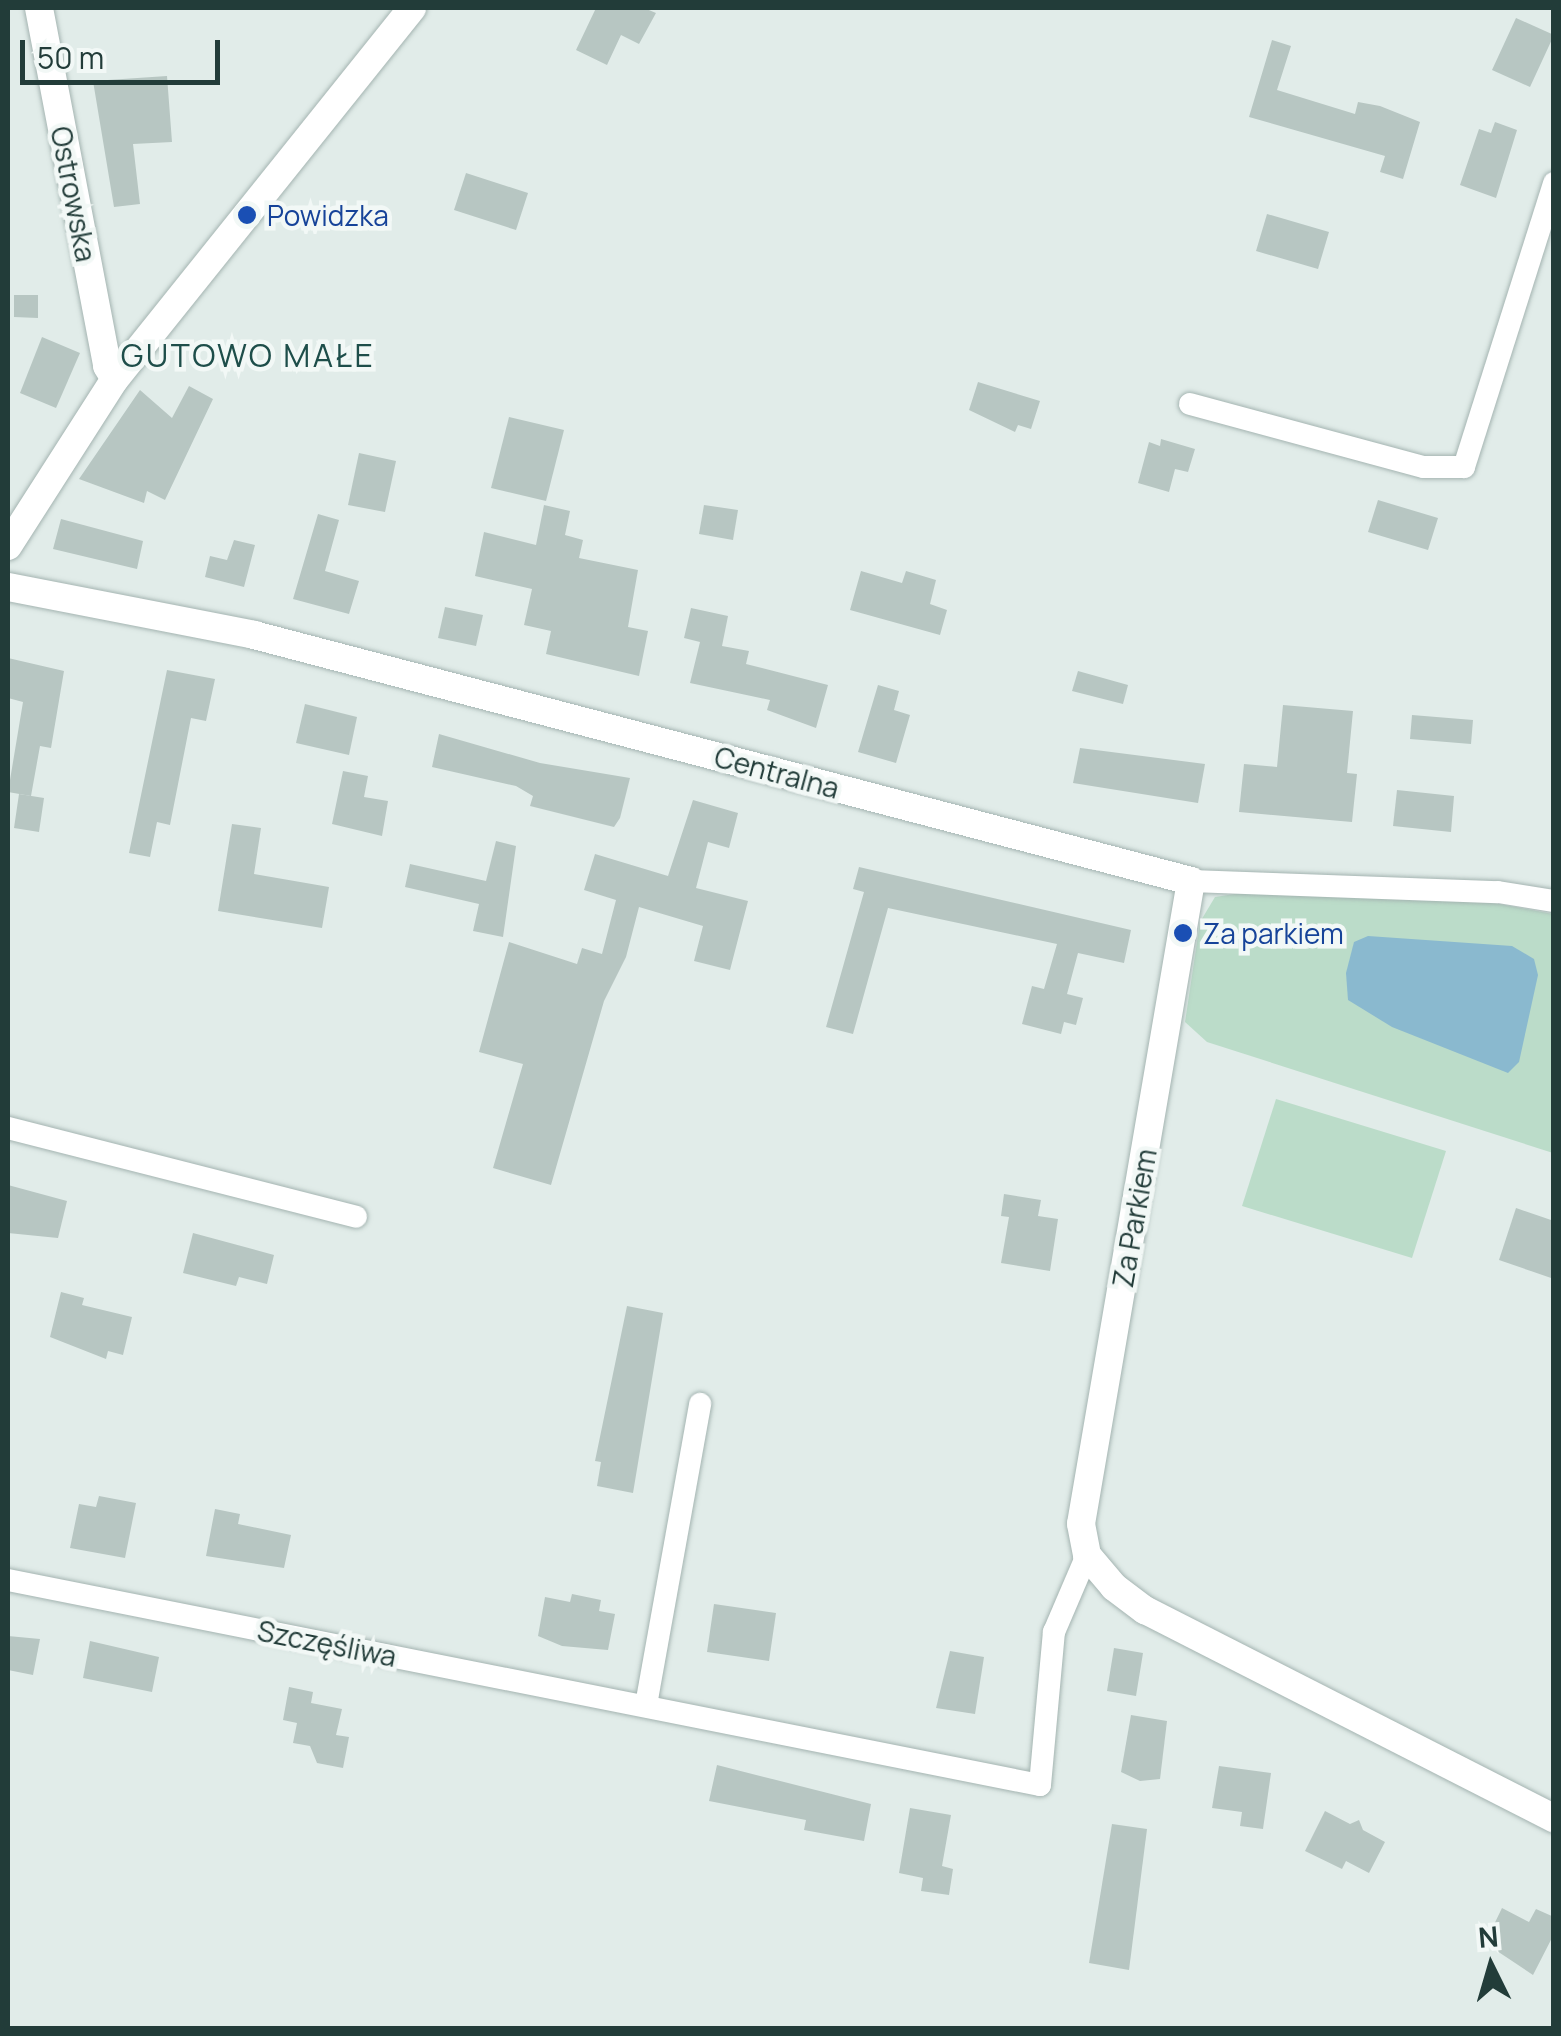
<!DOCTYPE html>
<html>
<head>
<meta charset="utf-8">
<style>
	body { margin:0 }
	#map { position:relative; width:1561px; height:2036px; overflow:hidden; background:#e1ece9; font-family:Manrope,sans-serif }
	div>[style] { position:absolute }
	[style*='--x'] { left:calc(var(--x)*1px); top:calc(var(--y)*1px); width:calc(var(--w)*1px); rotate:calc(var(--a)*1deg) }
	.green>* { inset:0; background:#bbdcc9 }
	.water>* { inset:0; background:#8ab9cf }
	.building>* { inset:0; background:#b7c6c2 }
	.roads { filter:drop-shadow(0 0 2px #a4b4b1) drop-shadow(0 0 2px #a4b4b1) }
	.minor>* { height:22px; margin:-11px; padding:0 11px; transform-origin:11px; border-radius:11px; background:#fff }
	.tertiary>* { height:28px; margin:-14px; padding:0 14px; transform-origin:14px; border-radius:14px; background:#fff }
	.dots>* { width:28px; height:28px; translate:-50% -50%; box-sizing:border-box; border:5px solid #f2f8f6; border-radius:50% }
	span { translate:-50% -50%; white-space:nowrap; text-align:center; line-height:1.15; -webkit-text-stroke:9px #f2f8f6; paint-order:stroke }
	.street-label { font-size:28px; color:#223c39 }
	.transit-label { font-size:28px; color:#164399 }
	.left { translate:0 -50%; text-align:left }
	.quarter-label { font-size:32px; color:#1e4e4a; letter-spacing:2.5px }
	.frame { position:absolute; inset:0; border:10px solid #223c39; pointer-events:none }
	.north { position:absolute; left:1441px; top:1916px; width:100px; height:100px; -webkit-text-stroke:8px #f2f8f6; paint-order:stroke; rotate:355deg; font-size:28px; font-weight:700; line-height:40px; text-align:center; color:#223c39 }
	.north::after { content:''; display:block; margin:auto; width:35px; height:45px; background:#223c39; clip-path:polygon(50% 0,100% 100%,50% 72%,0 100%) }
	.scale { position:absolute; left:20px; top:40px; width:200px; height:45px; box-sizing:border-box; border:5px solid #223c39; border-top:0; padding-left:12px; font-size:30px; line-height:35px; white-space:nowrap; color:#223c39; -webkit-text-stroke:8px #f2f8f6; paint-order:stroke }
</style>
</head>
<body>
<div id="map">
	<div class="green">
		<div style="clip-path:polygon(1241px 893px,1489px 902px,1553px 914px,1553px 1153px,1207px 1042px,1185px 1022px,1200px 922px,1215px 897px)"></div>
		<div style="clip-path:polygon(1276px 1099px,1446px 1151px,1412px 1258px,1242px 1206px)"></div>
	</div>
	<div class="water">
		<div style="clip-path:polygon(1368px 936px,1512px 946px,1534px 959px,1538px 975px,1519px 1062px,1508px 1073px,1392px 1027px,1348px 1000px,1346px 973px,1354px 942px)"></div>
	</div>
	<div class="building">
		<div style="clip-path:polygon(596px 8px,644px 8px,656px 13px,639px 44px,621px 35px,607px 65px,576px 50px)"></div>
		<div style="clip-path:polygon(1516px 18px,1554px 35px,1530px 87px,1492px 70px)"></div>
		<div style="clip-path:polygon(1272px 40px,1291px 46px,1277px 90px,1355px 114px,1358px 102px,1380px 106px,1420px 122px,1403px 179px,1380px 172px,1385px 156px,1249px 117px)"></div>
		<div style="clip-path:polygon(167px 76px,172px 142px,133px 144px,140px 204px,114px 207px,93px 81px)"></div>
		<div style="clip-path:polygon(1495px 122px,1517px 130px,1496px 198px,1460px 185px,1479px 129px,1491px 133px)"></div>
		<div style="clip-path:polygon(466px 173px,528px 193px,516px 230px,454px 210px)"></div>
		<div style="clip-path:polygon(1267px 214px,1329px 232px,1318px 269px,1256px 251px)"></div>
		<div style="clip-path:polygon(14px 295px,38px 295px,38px 318px,14px 317px)"></div>
		<div style="clip-path:polygon(42px 337px,80px 353px,56px 408px,20px 393px)"></div>
		<div style="clip-path:polygon(978px 382px,1040px 401px,1031px 429px,1018px 425px,1015px 432px,969px 410px)"></div>
		<div style="clip-path:polygon(189px 386px,213px 399px,165px 500px,147px 491px,144px 503px,79px 479px,140px 390px,172px 418px)"></div>
		<div style="clip-path:polygon(509px 417px,564px 430px,546px 501px,491px 488px)"></div>
		<div style="clip-path:polygon(1161px 439px,1195px 449px,1188px 472px,1175px 469px,1169px 492px,1138px 483px,1149px 442px,1160px 446px)"></div>
		<div style="clip-path:polygon(359px 453px,396px 461px,385px 512px,348px 505px)"></div>
		<div style="clip-path:polygon(1378px 500px,1438px 518px,1428px 550px,1368px 532px)"></div>
		<div style="clip-path:polygon(544px 505px,570px 511px,565px 535px,583px 540px,579px 558px,638px 570px,628px 627px,648px 631px,639px 676px,546px 654px,551px 631px,524px 625px,532px 589px,475px 576px,484px 532px,536px 545px)"></div>
		<div style="clip-path:polygon(704px 505px,738px 510px,733px 540px,699px 534px)"></div>
		<div style="clip-path:polygon(318px 514px,339px 520px,325px 571px,359px 581px,349px 614px,293px 599px)"></div>
		<div style="clip-path:polygon(61px 519px,143px 541px,137px 569px,53px 549px)"></div>
		<div style="clip-path:polygon(234px 540px,255px 545px,244px 587px,205px 577px,210px 556px,227px 560px)"></div>
		<div style="clip-path:polygon(861px 571px,902px 583px,906px 571px,936px 580px,930px 604px,947px 610px,940px 635px,850px 610px)"></div>
		<div style="clip-path:polygon(445px 607px,483px 615px,476px 646px,438px 638px)"></div>
		<div style="clip-path:polygon(691px 608px,728px 616px,722px 646px,749px 651px,746px 664px,828px 685px,816px 728px,767px 710px,770px 700px,690px 683px,700px 642px,684px 638px)"></div>
		<div style="clip-path:polygon(8px 658px,64px 671px,51px 748px,40px 746px,31px 796px,8px 792px,23px 702px,8px 698px)"></div>
		<div style="clip-path:polygon(167px 670px,215px 679px,206px 721px,191px 718px,170px 825px,157px 822px,150px 857px,129px 853px)"></div>
		<div style="clip-path:polygon(1078px 671px,1128px 685px,1123px 704px,1072px 691px)"></div>
		<div style="clip-path:polygon(878px 685px,899px 691px,894px 710px,910px 715px,896px 763px,858px 752px)"></div>
		<div style="clip-path:polygon(305px 704px,357px 717px,349px 755px,296px 743px)"></div>
		<div style="clip-path:polygon(1283px 705px,1353px 711px,1347px 773px,1357px 774px,1352px 822px,1239px 812px,1244px 764px,1277px 767px)"></div>
		<div style="clip-path:polygon(1412px 715px,1473px 720px,1471px 744px,1410px 739px)"></div>
		<div style="clip-path:polygon(439px 734px,540px 763px,630px 778px,620px 818px,614px 827px,530px 806px,533px 796px,516px 786px,432px 767px)"></div>
		<div style="clip-path:polygon(1080px 748px,1205px 764px,1198px 803px,1073px 783px)"></div>
		<div style="clip-path:polygon(343px 771px,368px 776px,364px 797px,388px 801px,382px 836px,332px 824px)"></div>
		<div style="clip-path:polygon(1397px 790px,1454px 796px,1451px 832px,1393px 826px)"></div>
		<div style="clip-path:polygon(19px 794px,44px 798px,39px 832px,14px 828px)"></div>
		<div style="clip-path:polygon(693px 800px,738px 813px,729px 848px,708px 842px,696px 888px,748px 901px,730px 970px,694px 961px,703px 926px,639px 907px,626px 957px,604px 1001px,551px 1185px,493px 1168px,523px 1064px,479px 1052px,509px 942px,577px 964px,582px 948px,602px 954px,616px 900px,584px 890px,595px 854px,668px 876px)"></div>
		<div style="clip-path:polygon(232px 824px,261px 828px,254px 874px,329px 887px,322px 928px,218px 911px)"></div>
		<div style="clip-path:polygon(496px 841px,516px 846px,503px 937px,473px 931px,479px 904px,405px 887px,410px 864px,486px 881px)"></div>
		<div style="clip-path:polygon(859px 867px,1131px 930px,1124px 963px,1078px 953px,1067px 994px,1083px 998px,1076px 1025px,1064px 1022px,1061px 1034px,1022px 1024px,1032px 986px,1044px 989px,1057px 944px,888px 908px,853px 1034px,826px 1027px,864px 892px,853px 889px)"></div>
		<div style="clip-path:polygon(8px 1185px,67px 1201px,58px 1238px,8px 1233px)"></div>
		<div style="clip-path:polygon(1004px 1194px,1041px 1200px,1038px 1216px,1058px 1219px,1050px 1271px,1001px 1263px,1009px 1217px,1001px 1216px)"></div>
		<div style="clip-path:polygon(1516px 1208px,1554px 1221px,1554px 1279px,1499px 1260px)"></div>
		<div style="clip-path:polygon(193px 1233px,274px 1255px,267px 1284px,239px 1277px,236px 1286px,183px 1273px)"></div>
		<div style="clip-path:polygon(61px 1292px,84px 1298px,82px 1305px,132px 1317px,123px 1355px,108px 1351px,106px 1359px,50px 1337px)"></div>
		<div style="clip-path:polygon(627px 1306px,663px 1313px,633px 1493px,597px 1486px,601px 1462px,595px 1461px)"></div>
		<div style="clip-path:polygon(99px 1496px,136px 1503px,125px 1558px,70px 1548px,79px 1504px,96px 1507px)"></div>
		<div style="clip-path:polygon(215px 1509px,240px 1514px,238px 1524px,291px 1535px,284px 1568px,206px 1556px)"></div>
		<div style="clip-path:polygon(572px 1594px,601px 1600px,599px 1611px,615px 1614px,608px 1650px,562px 1646px,538px 1636px,545px 1597px,570px 1602px)"></div>
		<div style="clip-path:polygon(714px 1604px,776px 1613px,769px 1661px,707px 1652px)"></div>
		<div style="clip-path:polygon(8px 1636px,40px 1639px,33px 1675px,8px 1670px)"></div>
		<div style="clip-path:polygon(90px 1641px,159px 1657px,152px 1692px,83px 1678px)"></div>
		<div style="clip-path:polygon(1114px 1648px,1143px 1653px,1136px 1696px,1107px 1691px)"></div>
		<div style="clip-path:polygon(950px 1651px,984px 1657px,975px 1714px,936px 1708px)"></div>
		<div style="clip-path:polygon(289px 1687px,313px 1692px,311px 1703px,342px 1709px,336px 1735px,349px 1737px,343px 1768px,317px 1763px,310px 1746px,293px 1743px,297px 1723px,283px 1720px)"></div>
		<div style="clip-path:polygon(1131px 1715px,1167px 1721px,1160px 1779px,1140px 1781px,1121px 1772px)"></div>
		<div style="clip-path:polygon(717px 1765px,871px 1804px,864px 1841px,804px 1830px,806px 1820px,709px 1801px)"></div>
		<div style="clip-path:polygon(1219px 1766px,1271px 1773px,1263px 1829px,1240px 1826px,1242px 1812px,1212px 1808px)"></div>
		<div style="clip-path:polygon(910px 1808px,951px 1815px,942px 1866px,953px 1869px,949px 1895px,921px 1891px,923px 1878px,899px 1873px)"></div>
		<div style="clip-path:polygon(1325px 1811px,1350px 1824px,1359px 1820px,1363px 1830px,1385px 1842px,1369px 1873px,1346px 1861px,1342px 1869px,1305px 1851px)"></div>
		<div style="clip-path:polygon(1112px 1824px,1147px 1829px,1129px 1970px,1089px 1963px)"></div>
		<div style="clip-path:polygon(1502px 1908px,1529px 1922px,1536px 1909px,1554px 1917px,1554px 1934px,1533px 1975px,1485px 1943px)"></div>
	</div>
	<div class="roads">
		<div class="minor">
			<div style="--x:1190;--y:404;--w:242;--a:15.1"></div>
			<div style="--x:1424;--y:467;--w:40;--a:0"></div>
			<div style="--x:1464;--y:467;--w:298;--a:-72.4"></div>
			<div style="--x:1191;--y:881;--w:307;--a:2.1"></div>
			<div style="--x:1498;--y:892;--w:57;--a:9.1"></div>
			<div style="--x:8;--y:1128;--w:359;--a:14.3"></div>
			<div style="--x:8;--y:1580;--w:1052;--a:11.24"></div>
			<div style="--x:1040;--y:1785;--w:154;--a:-84.8"></div>
			<div style="--x:1054;--y:1632;--w:84;--a:-66.8"></div>
			<div style="--x:646;--y:1705;--w:306;--a:-79.8"></div>
		</div>
		<div class="tertiary">
			<div style="--x:39;--y:8;--w:364;--a:79.2"></div>
			<div style="--x:107;--y:366;--w:15;--a:58"></div>
			<div style="--x:8;--y:546;--w:198;--a:-57.4"></div>
			<div style="--x:115;--y:379;--w:475;--a:-51.3"></div>
			<div style="--x:8;--y:587;--w:251;--a:11"></div>
			<div style="--x:254;--y:635;--w:969;--a:14.71"></div>
			<div style="--x:1191;--y:881;--w:652;--a:99.71"></div>
			<div style="--x:1081;--y:1524;--w:32;--a:79"></div>
			<div style="--x:1087;--y:1555;--w:42;--a:49.8"></div>
			<div style="--x:1114;--y:1587;--w:39;--a:37"></div>
			<div style="--x:1145;--y:1610;--w:459;--a:27"></div>
		</div>
	</div>
	<div class="dots">
		<div style="left:247px;top:215px;background:#1a4fb4"></div>
		<div style="left:1183px;top:933px;background:#1a4fb4"></div>
	</div>
	<div class="street-label">
		<span style="left:74px;top:194px;rotate:79deg">Ostrowska</span>
		<span style="left:777px;top:772px;rotate:15deg">Centralna</span>
		<span style="left:1134px;top:1218px;rotate:-80deg">Za Parkiem</span>
		<span style="left:327px;top:1643px;rotate:11deg">Szczęśliwa</span>
	</div>
	<div class="transit-label">
		<span class="left" style="left:267px;top:215px">Powidzka</span>
		<span class="left" style="left:1203px;top:933px">Za parkiem</span>
	</div>
	<div class="quarter-label">
		<span style="left:248px;top:355px">GUTOWO MAŁE</span>
	</div>
	<div class="frame"></div>
	<div class="north">N</div>
	<div class="scale">50 m</div>
</div>
</body>
</html>
